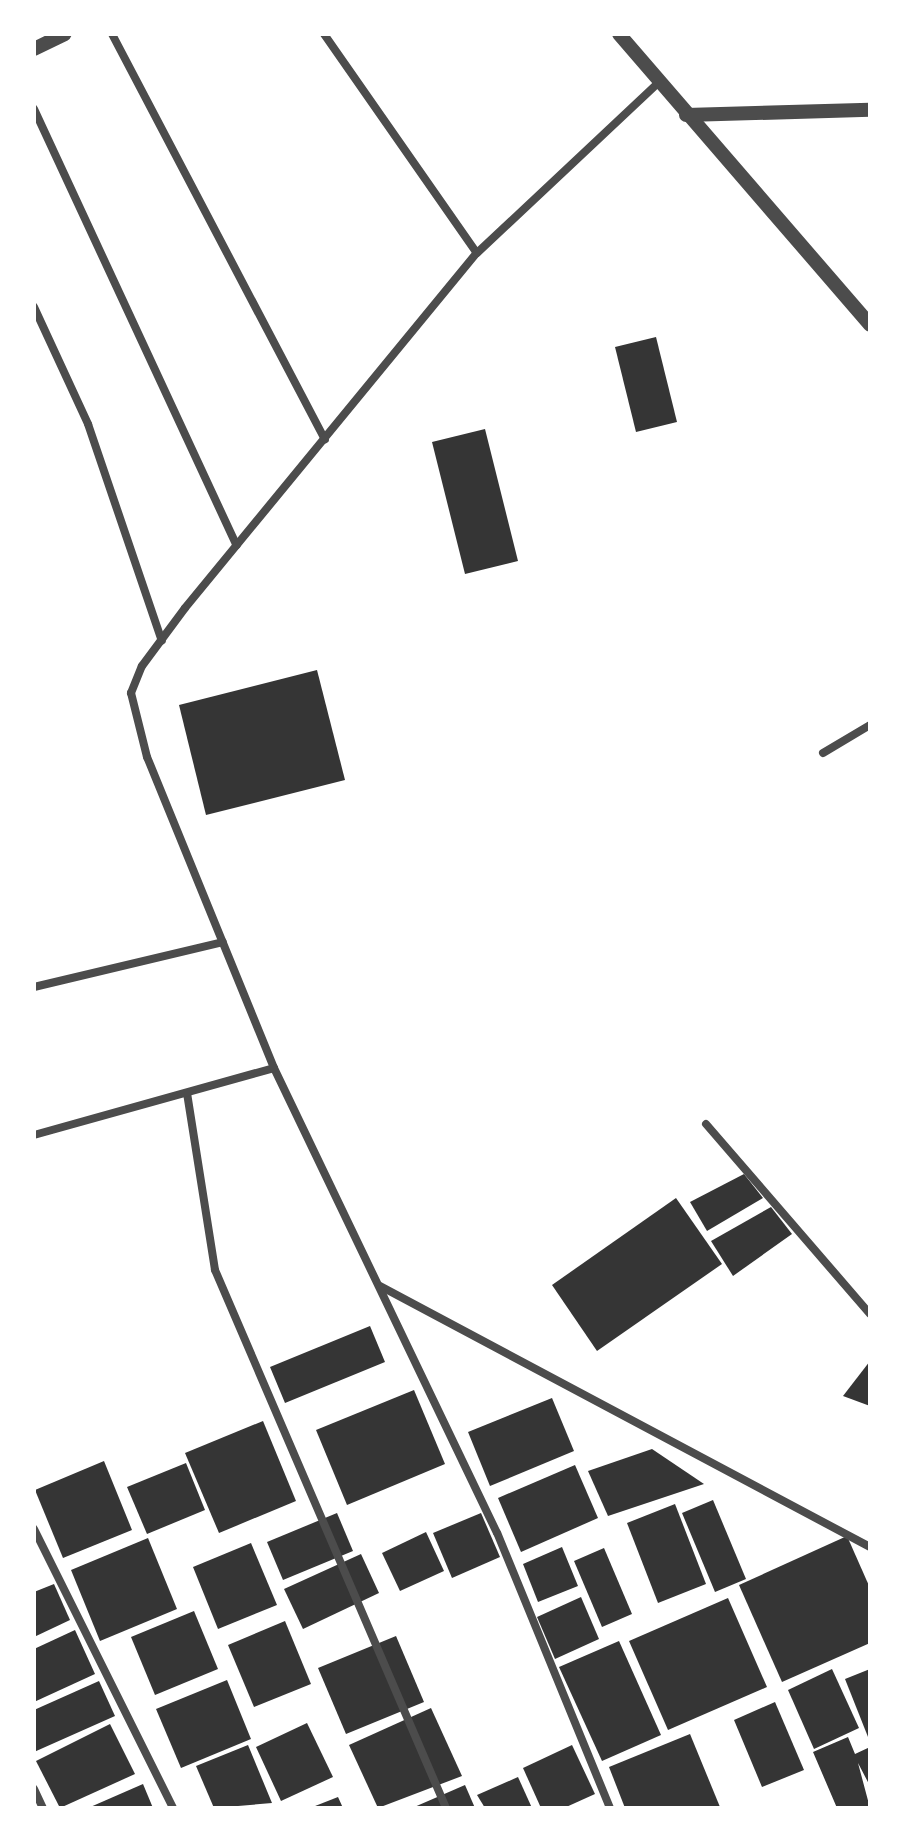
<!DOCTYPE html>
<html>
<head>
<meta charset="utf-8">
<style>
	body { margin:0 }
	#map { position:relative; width:904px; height:1842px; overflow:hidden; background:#fff; font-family:"Roboto Condensed",sans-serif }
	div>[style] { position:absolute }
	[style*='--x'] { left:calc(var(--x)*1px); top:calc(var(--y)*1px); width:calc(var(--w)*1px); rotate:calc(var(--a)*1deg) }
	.building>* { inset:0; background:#353535 }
	.minor>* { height:8px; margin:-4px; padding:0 4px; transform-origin:4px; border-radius:4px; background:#4c4c4c }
	.tertiary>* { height:14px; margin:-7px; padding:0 7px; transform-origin:7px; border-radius:7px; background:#4c4c4c }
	span { translate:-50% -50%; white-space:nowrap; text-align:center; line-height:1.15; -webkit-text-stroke:7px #fff; paint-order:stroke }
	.frame { position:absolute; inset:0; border:36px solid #fff; pointer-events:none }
</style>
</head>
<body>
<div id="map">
	<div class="building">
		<div style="clip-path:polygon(656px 337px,677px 422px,636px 432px,615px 347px)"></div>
		<div style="clip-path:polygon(485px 429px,518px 561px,465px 574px,432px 442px)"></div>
		<div style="clip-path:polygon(317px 670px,345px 780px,206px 815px,179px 705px)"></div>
		<div style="clip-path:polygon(744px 1174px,763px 1198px,707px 1231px,690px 1202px)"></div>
		<div style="clip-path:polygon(676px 1198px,722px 1264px,597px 1351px,552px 1285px)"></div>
		<div style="clip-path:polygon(771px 1207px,792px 1234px,733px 1276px,711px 1241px)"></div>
		<div style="clip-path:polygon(370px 1326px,385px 1362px,285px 1403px,270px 1367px)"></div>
		<div style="clip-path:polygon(870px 1361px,870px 1406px,843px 1396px)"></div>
		<div style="clip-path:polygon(414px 1390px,445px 1464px,347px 1505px,316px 1430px)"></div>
		<div style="clip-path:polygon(552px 1398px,574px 1451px,490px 1486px,468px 1432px)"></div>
		<div style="clip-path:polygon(263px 1421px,296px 1501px,219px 1533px,185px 1453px)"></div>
		<div style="clip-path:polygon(652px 1449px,704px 1484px,608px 1516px,588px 1471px)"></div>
		<div style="clip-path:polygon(104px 1461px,132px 1530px,63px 1558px,35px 1490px)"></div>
		<div style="clip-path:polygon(186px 1463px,205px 1510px,147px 1534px,127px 1487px)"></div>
		<div style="clip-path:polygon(575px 1465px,598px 1518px,521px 1552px,498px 1498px)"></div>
		<div style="clip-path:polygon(713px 1500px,746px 1579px,715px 1592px,682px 1513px)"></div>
		<div style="clip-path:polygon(675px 1504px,706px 1584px,658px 1603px,627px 1523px)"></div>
		<div style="clip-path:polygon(337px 1513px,353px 1551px,283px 1580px,267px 1542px)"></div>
		<div style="clip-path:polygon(481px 1513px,500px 1557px,452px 1578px,433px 1533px)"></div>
		<div style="clip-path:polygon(426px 1532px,444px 1571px,400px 1591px,382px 1553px)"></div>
		<div style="clip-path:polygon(847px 1536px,870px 1588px,870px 1643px,782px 1682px,739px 1585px)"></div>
		<div style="clip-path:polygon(148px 1538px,177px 1609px,100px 1641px,71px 1570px)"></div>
		<div style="clip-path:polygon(251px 1543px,277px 1605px,218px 1629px,193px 1567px)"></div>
		<div style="clip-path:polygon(562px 1547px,578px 1586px,538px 1602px,523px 1564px)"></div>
		<div style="clip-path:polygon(604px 1548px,632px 1614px,602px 1627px,574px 1561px)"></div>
		<div style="clip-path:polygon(361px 1554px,379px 1593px,303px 1629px,284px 1589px)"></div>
		<div style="clip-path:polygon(54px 1584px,70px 1620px,34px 1637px,34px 1592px)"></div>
		<div style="clip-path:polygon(581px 1597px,599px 1639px,555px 1659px,537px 1617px)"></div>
		<div style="clip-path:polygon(728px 1598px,767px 1687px,668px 1730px,629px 1641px)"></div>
		<div style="clip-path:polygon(194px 1611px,218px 1669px,155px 1695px,131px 1637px)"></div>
		<div style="clip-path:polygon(285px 1621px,311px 1684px,254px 1707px,228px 1645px)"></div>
		<div style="clip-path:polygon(75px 1630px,95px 1674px,34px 1702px,34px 1649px)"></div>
		<div style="clip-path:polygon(396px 1636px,424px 1702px,346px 1734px,318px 1668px)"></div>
		<div style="clip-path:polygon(619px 1641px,661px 1735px,602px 1761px,559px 1667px)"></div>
		<div style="clip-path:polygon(832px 1669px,859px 1728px,814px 1749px,788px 1690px)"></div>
		<div style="clip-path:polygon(870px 1669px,870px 1742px,845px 1679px)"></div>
		<div style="clip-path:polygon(227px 1680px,251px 1739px,181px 1768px,156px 1709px)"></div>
		<div style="clip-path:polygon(99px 1681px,115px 1716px,34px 1752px,34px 1710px)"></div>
		<div style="clip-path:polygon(775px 1702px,804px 1770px,762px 1787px,734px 1720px)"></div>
		<div style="clip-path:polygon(431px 1708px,462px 1776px,378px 1808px,349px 1745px)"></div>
		<div style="clip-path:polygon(307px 1723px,333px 1777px,281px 1801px,256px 1747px)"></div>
		<div style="clip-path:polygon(110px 1724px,135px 1774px,60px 1808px,36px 1761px)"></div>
		<div style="clip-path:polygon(690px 1734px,720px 1807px,625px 1808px,609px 1767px)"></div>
		<div style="clip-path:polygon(848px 1737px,855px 1754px,870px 1747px,870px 1786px,858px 1763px,870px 1808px,837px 1808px,813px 1752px)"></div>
		<div style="clip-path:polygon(248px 1745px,272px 1803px,214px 1808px,196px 1766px)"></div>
		<div style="clip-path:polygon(572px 1745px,595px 1794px,564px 1808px,541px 1808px,523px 1768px)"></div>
		<div style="clip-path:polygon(518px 1777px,532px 1808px,485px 1808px,477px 1795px)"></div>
		<div style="clip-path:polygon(143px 1784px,153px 1808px,88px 1808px)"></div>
		<div style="clip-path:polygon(465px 1785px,475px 1808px,412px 1808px)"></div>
		<div style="clip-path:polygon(338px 1797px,343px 1808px,310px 1808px)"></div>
	</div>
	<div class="minor">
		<div style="--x:112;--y:34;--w:458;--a:62.3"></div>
		<div style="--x:324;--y:34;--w:267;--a:55.1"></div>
		<div style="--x:34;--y:109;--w:481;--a:65.1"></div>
		<div style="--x:34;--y:307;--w:129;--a:65.2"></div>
		<div style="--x:88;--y:424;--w:229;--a:71.2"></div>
		<div style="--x:823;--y:753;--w:55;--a:-30.8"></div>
		<div style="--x:34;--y:987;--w:194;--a:-13.4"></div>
		<div style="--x:187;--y:1093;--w:179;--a:81"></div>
		<div style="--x:215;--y:1270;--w:585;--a:66.76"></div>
		<div style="--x:706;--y:1124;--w:251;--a:49.2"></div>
		<div style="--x:34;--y:1135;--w:249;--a:-15.6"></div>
		<div style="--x:380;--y:1286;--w:555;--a:28.04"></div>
		<div style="--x:34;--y:1529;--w:312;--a:63.5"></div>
		<div style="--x:34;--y:1789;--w:21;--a:65"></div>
		<div style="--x:610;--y:1808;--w:297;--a:-112.3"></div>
		<div style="--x:497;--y:1533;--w:516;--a:-115.62"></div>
		<div style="--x:274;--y:1068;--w:336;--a:-112.2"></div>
		<div style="--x:147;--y:757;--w:66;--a:-104"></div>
		<div style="--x:131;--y:693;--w:29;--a:-68"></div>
		<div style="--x:142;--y:666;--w:72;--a:-53.4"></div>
		<div style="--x:185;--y:608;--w:460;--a:-50.6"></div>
		<div style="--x:477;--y:253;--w:250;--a:-43.2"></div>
	</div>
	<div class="tertiary">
		<div style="--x:619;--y:34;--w:384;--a:49.2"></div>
		<div style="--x:34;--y:49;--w:34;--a:-26"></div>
		<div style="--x:686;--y:115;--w:184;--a:-1.6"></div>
	</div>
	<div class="frame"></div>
</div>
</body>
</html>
